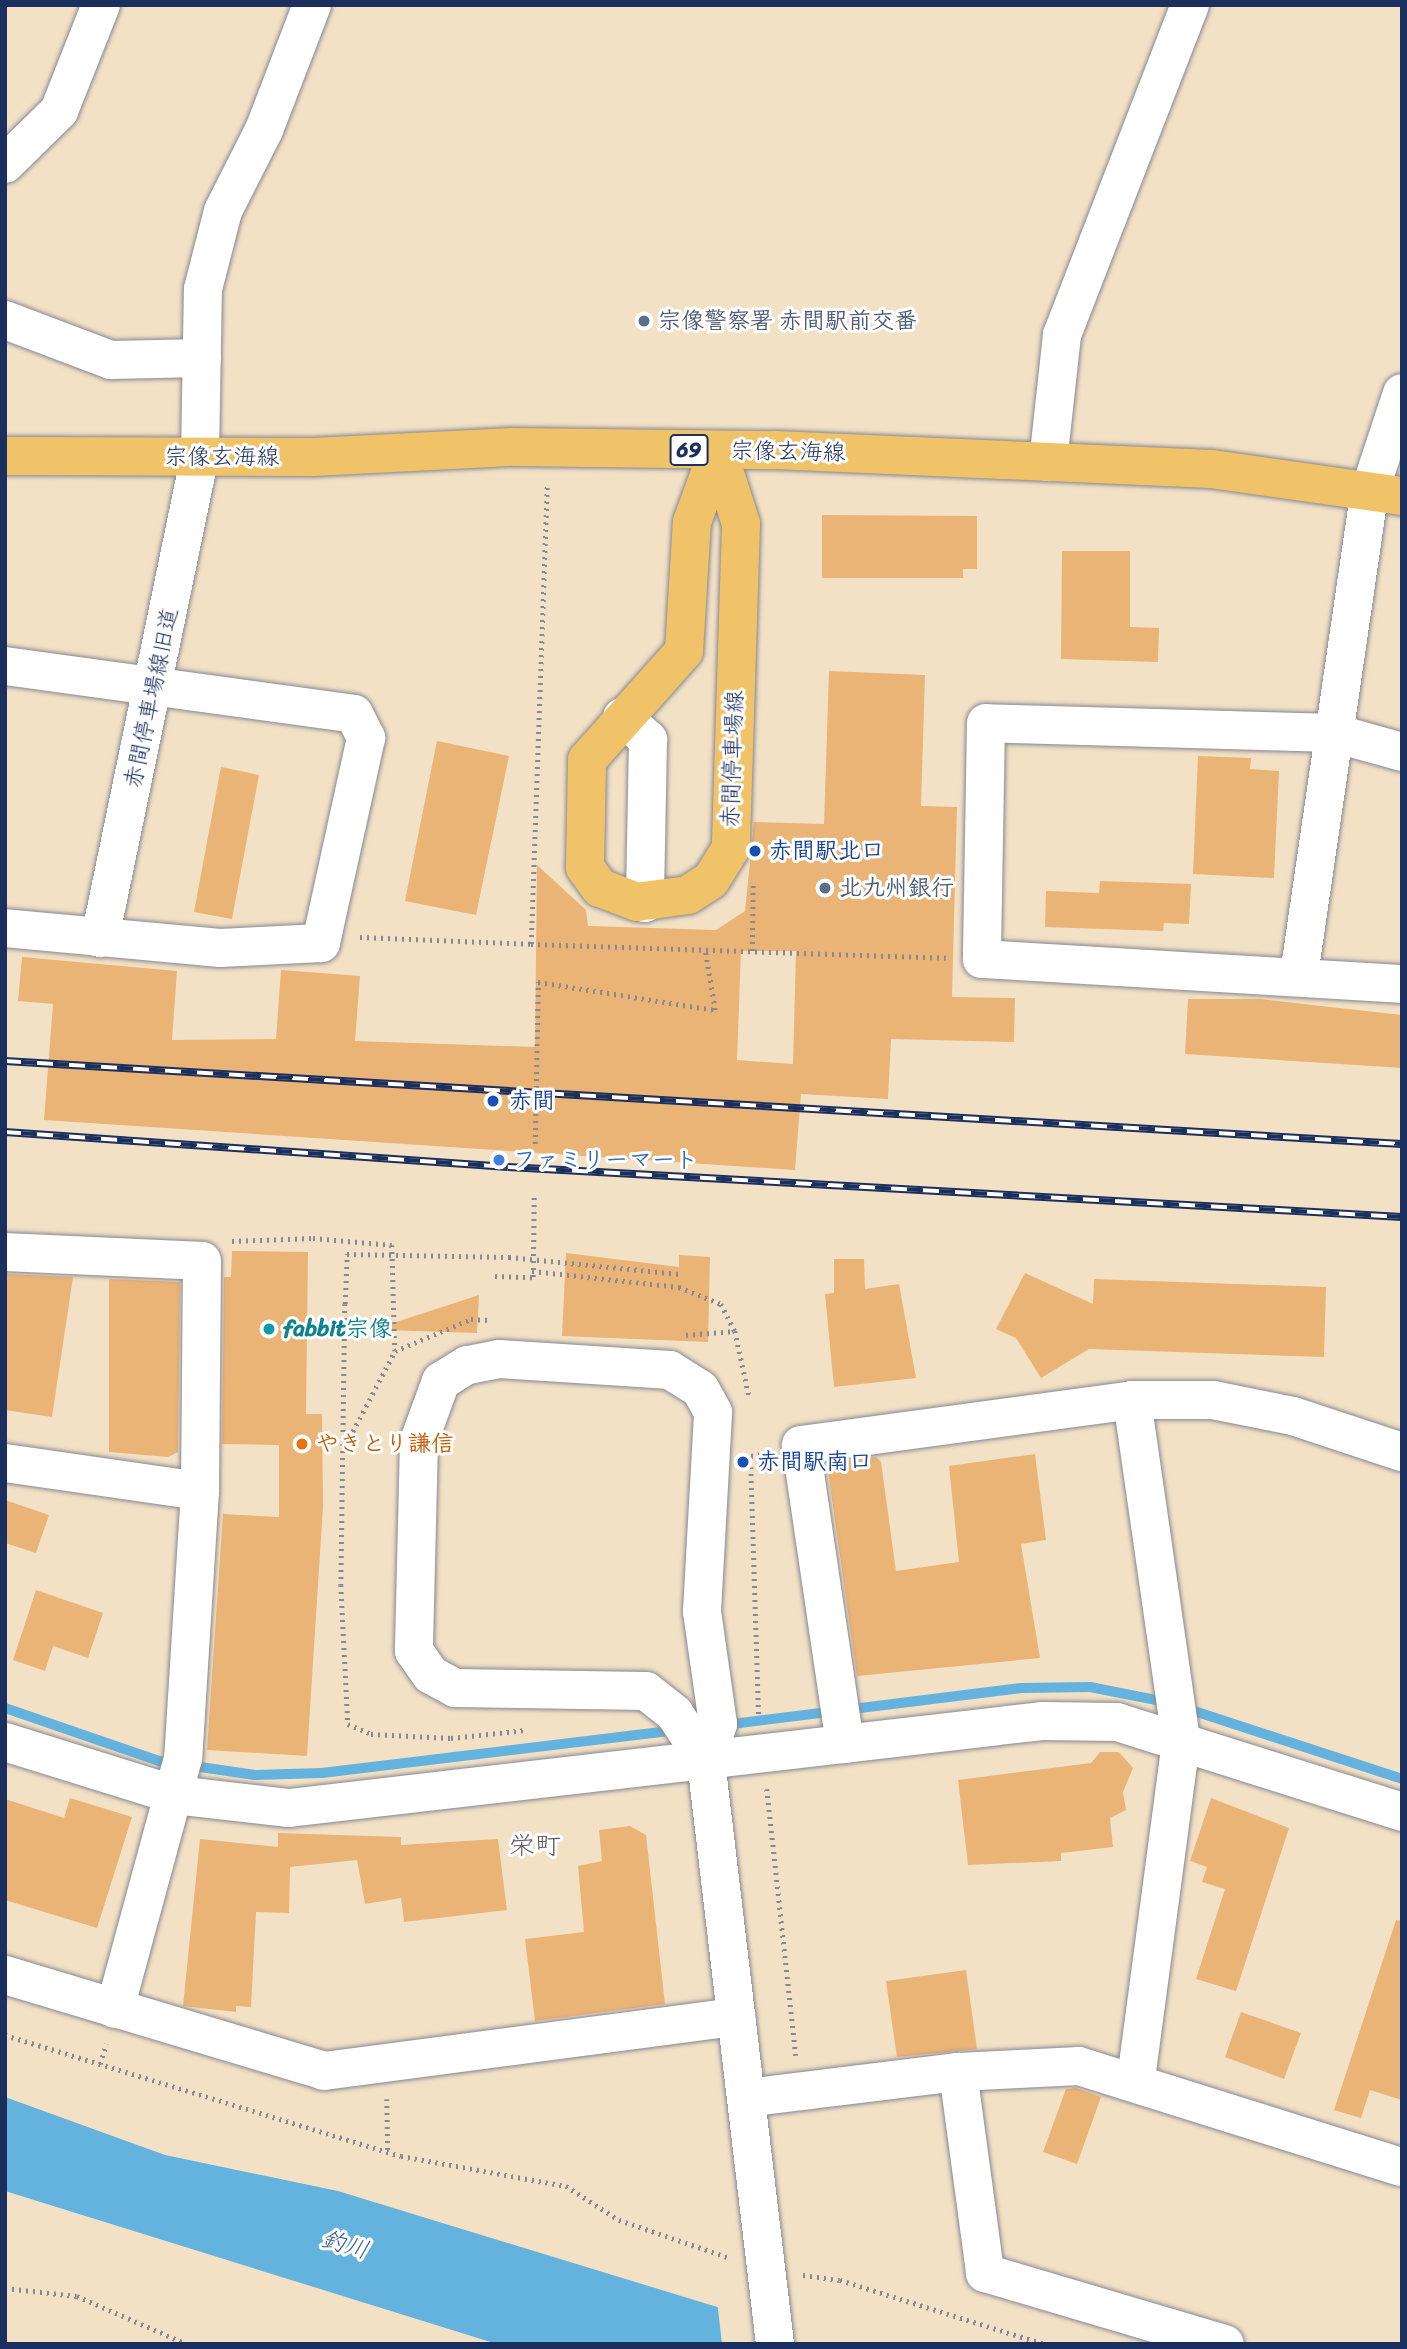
<!DOCTYPE html>
<html>
<head>
<meta charset="utf-8">
<style>
	body { margin:0 }
	#map { position:relative; width:1407px; height:2349px; overflow:hidden; background:#f3e1c6; font-family:Sriracha,"Klee One",sans-serif }
	div>[style] { position:absolute }
	[style*='--x'] { left:calc(var(--x)*1px); top:calc(var(--y)*1px); width:calc(var(--w)*1px); rotate:calc(var(--a)*1deg) }
	.water>* { inset:0; background:#64b2de }
	.pier>* { inset:0; background:#f3e1c6 }
	.stream>* { height:10px; margin:-5px; padding:0 5px; transform-origin:5px; border-radius:5px; background:#64b2de }
	.building>* { inset:0; background:#eab476 }
	.path>* { height:4.5px; margin-top:-2.25px; transform-origin:0; background:repeating-linear-gradient(90deg,#878892 0 2px,transparent 0 7px) }
	.roads { filter:drop-shadow(0 0 2px #878892) drop-shadow(0 0 2px #878892) }
	.minor>* { height:38px; margin:-19px; padding:0 19px; transform-origin:19px; border-radius:19px; background:#fff }
	.major>* { height:38px; margin:-19px; padding:0 19px; transform-origin:19px; border-radius:19px; background:#f1c369 }
	.rail>* { height:8px; margin-top:-4px; transform-origin:0; background:repeating-linear-gradient(90deg,#fff 0 16px,#1b2f5e 0 32px); box-sizing:border-box; border-block:2px solid #1b2f5e }
	.path-bridge>* { height:4.5px; margin-top:-2.25px; transform-origin:0; background:repeating-linear-gradient(90deg,#878892 0 2px,transparent 0 7px) }
	.dots>* { width:19px; height:19px; translate:-50% -50%; box-sizing:border-box; border:4px solid #fff; border-radius:50% }
	span { translate:-50% -50%; white-space:nowrap; text-align:center; line-height:1.15; -webkit-text-stroke:6px #fff; paint-order:stroke }
	.shield-label span { padding:2px 5px; background:#fff; border:2px solid; border-radius:5px; -webkit-text-stroke-width:0 }
	.shield-label { font-size:21px; color:#1b2f5e; font-weight:700 }
	.service-label { font-size:23px; color:#4e5e75; font-weight:700 }
	.left { translate:0 -50%; text-align:left }
	.street-label { font-size:23px; color:#1b2f5e }
	.transit-label { font-size:23px; color:#164399; font-weight:700 }
	.shop-label { font-size:23px; color:#366cbe; font-weight:700 }
	.culture-label { font-size:23px; color:#0d838f; font-weight:700 }
	.food-label { font-size:23px; color:#c56008; font-weight:700 }
	.water-label { font-size:24px; color:#355d8b; font-style:italic }
	.quarter-label { font-size:26px; color:#635e66 }
	.frame { position:absolute; inset:0; border:7px solid #1b2f5e; pointer-events:none }
</style>
</head>
<body>
<div id="map">
	<div class="water">
		<div style="clip-path:polygon(5px 2097px,165px 2155px,338px 2191px,838px 2344px,497px 2344px,5px 2191px)"></div>
	</div>
	<div class="pier">
		<div style="clip-path:polygon(717px 2300px,831px 2338px,832px 2344px,722px 2344px)"></div>
	</div>
	<div class="stream">
		<div style="--x:5;--y:1708;--w:163;--a:19"></div>
		<div style="--x:159;--y:1761;--w:97;--a:8.3"></div>
		<div style="--x:255;--y:1775;--w:67;--a:-1.7"></div>
		<div style="--x:322;--y:1773;--w:358;--a:-6.9"></div>
		<div style="--x:1185;--y:1708;--w:228;--a:18.1"></div>
		<div style="--x:724;--y:1725;--w:300;--a:-7.1"></div>
		<div style="--x:1022;--y:1688;--w:68;--a:-0.8"></div>
		<div style="--x:1090;--y:1687;--w:77;--a:11.2"></div>
	</div>
	<div class="building">
		<div style="clip-path:polygon(822px 515px,977px 516px,977px 569px,963px 569px,963px 578px,822px 578px)"></div>
		<div style="clip-path:polygon(1062px 551px,1130px 551px,1130px 627px,1159px 628px,1158px 662px,1061px 659px)"></div>
		<div style="clip-path:polygon(evenodd,829px 671px,925px 675px,921px 806px,957px 807px,952px 997px,1015px 998px,1014px 1042px,891px 1039px,888px 1099px,801px 1094px,795px 1170px,44px 1120px,53px 1004px,18px 1001px,22px 957px,177px 971px,172px 1040px,276px 1039px,281px 970px,360px 976px,355px 1041px,535px 1047px,537px 865px,586px 910px,588px 926px,716px 930px,745px 911px,754px 822px,824px 824px,829px 671px,741px 951px,796px 951px,793px 1064px,737px 1060px,741px 951px)"></div>
		<div style="clip-path:polygon(437px 741px,509px 756px,476px 915px,405px 901px)"></div>
		<div style="clip-path:polygon(1198px 756px,1251px 758px,1250px 769px,1279px 771px,1274px 878px,1193px 874px)"></div>
		<div style="clip-path:polygon(221px 767px,259px 775px,232px 919px,194px 912px)"></div>
		<div style="clip-path:polygon(1100px 881px,1191px 884px,1189px 924px,1164px 923px,1163px 931px,1045px 927px,1046px 891px,1099px 893px)"></div>
		<div style="clip-path:polygon(1188px 999px,1260px 999px,1402px 1015px,1402px 1068px,1185px 1054px)"></div>
		<div style="clip-path:polygon(232px 1251px,308px 1252px,306px 1414px,322px 1414px,323px 1507px,307px 1756px,207px 1750px,223px 1514px,279px 1517px,279px 1445px,222px 1444px,224px 1277px,231px 1277px)"></div>
		<div style="clip-path:polygon(566px 1253px,679px 1267px,679px 1255px,710px 1257px,708px 1342px,562px 1336px)"></div>
		<div style="clip-path:polygon(834px 1259px,864px 1259px,865px 1289px,899px 1284px,916px 1378px,834px 1387px,825px 1294px,834px 1293px)"></div>
		<div style="clip-path:polygon(1025px 1273px,1093px 1304px,1094px 1279px,1326px 1287px,1324px 1357px,1089px 1349px,1041px 1378px,1016px 1338px,996px 1329px)"></div>
		<div style="clip-path:polygon(5px 1274px,73px 1277px,52px 1417px,5px 1410px)"></div>
		<div style="clip-path:polygon(109px 1279px,180px 1282px,178px 1452px,168px 1457px,109px 1452px)"></div>
		<div style="clip-path:polygon(479px 1295px,477px 1333px,384px 1330px,384px 1326px)"></div>
		<div style="clip-path:polygon(1035px 1454px,1046px 1540px,1021px 1544px,1040px 1658px,857px 1676px,827px 1464px,876px 1457px,881px 1462px,896px 1571px,959px 1562px,949px 1466px)"></div>
		<div style="clip-path:polygon(5px 1500px,49px 1515px,36px 1553px,5px 1543px)"></div>
		<div style="clip-path:polygon(36px 1590px,103px 1613px,88px 1658px,53px 1646px,45px 1671px,13px 1660px)"></div>
		<div style="clip-path:polygon(1100px 1752px,1119px 1752px,1133px 1768px,1123px 1792px,1126px 1810px,1110px 1818px,1113px 1847px,1061px 1853px,1061px 1861px,968px 1865px,958px 1780px,1091px 1763px)"></div>
		<div style="clip-path:polygon(70px 1798px,132px 1817px,97px 1928px,5px 1900px,5px 1799px,64px 1818px)"></div>
		<div style="clip-path:polygon(1211px 1798px,1289px 1828px,1236px 1991px,1196px 1979px,1225px 1889px,1202px 1882px,1207px 1867px,1190px 1861px)"></div>
		<div style="clip-path:polygon(630px 1826px,646px 1835px,665px 2004px,535px 2021px,525px 1939px,584px 1932px,578px 1866px,602px 1861px,599px 1830px)"></div>
		<div style="clip-path:polygon(278px 1833px,401px 1837px,401px 1845px,498px 1839px,507px 1910px,404px 1922px,401px 1898px,365px 1904px,357px 1860px,290px 1867px,289px 1913px,256px 1912px,251px 2007px,236px 2006px,236px 2012px,183px 2006px,200px 1839px,278px 1847px)"></div>
		<div style="clip-path:polygon(1396px 1920px,1402px 1921px,1402px 2100px,1370px 2090px,1361px 2118px,1334px 2110px)"></div>
		<div style="clip-path:polygon(966px 1970px,977px 2049px,897px 2057px,886px 1981px)"></div>
		<div style="clip-path:polygon(1241px 2012px,1301px 2033px,1284px 2079px,1225px 2057px)"></div>
		<div style="clip-path:polygon(1076px 2088px,1101px 2097px,1077px 2164px,1043px 2152px,1066px 2089px)"></div>
	</div>
	<div class="path">
		<div style="--x:360;--y:937;--w:171;--a:2.3"></div>
		<div style="--x:531;--y:944;--w:459;--a:-88"></div>
		<div style="--x:531;--y:944;--w:415;--a:1.9"></div>
		<div style="--x:752;--y:951;--w:66;--a:-89.1"></div>
		<div style="--x:535;--y:1144;--w:162;--a:-88.9"></div>
		<div style="--x:538;--y:982;--w:179;--a:9"></div>
		<div style="--x:715;--y:1010;--w:61;--a:-99.5"></div>
		<div style="--x:232;--y:1241;--w:81;--a:-2.1"></div>
		<div style="--x:313;--y:1238;--w:79;--a:5.1"></div>
		<div style="--x:392;--y:1245;--w:106;--a:88.4"></div>
		<div style="--x:509;--y:1257;--w:171;--a:5.7"></div>
		<div style="--x:532;--y:1271;--w:148;--a:6.2"></div>
		<div style="--x:679;--y:1287;--w:45;--a:22"></div>
		<div style="--x:721;--y:1304;--w:30;--a:63"></div>
		<div style="--x:735;--y:1331;--w:66;--a:77.8"></div>
		<div style="--x:495;--y:1276;--w:38;--a:2"></div>
		<div style="--x:533;--y:1277;--w:83;--a:-89.3"></div>
		<div style="--x:345;--y:1304;--w:281;--a:90.8"></div>
		<div style="--x:341;--y:1585;--w:139;--a:87.1"></div>
		<div style="--x:348;--y:1724;--w:25;--a:23"></div>
		<div style="--x:371;--y:1734;--w:80;--a:2.9"></div>
		<div style="--x:451;--y:1738;--w:75;--a:-6.1"></div>
		<div style="--x:686;--y:1335;--w:49;--a:-4.7"></div>
		<div style="--x:343;--y:1450;--w:112;--a:-62.3"></div>
		<div style="--x:395;--y:1351;--w:82;--a:-22.8"></div>
		<div style="--x:471;--y:1319;--w:18;--a:3"></div>
		<div style="--x:751;--y:1456;--w:15;--a:-11"></div>
		<div style="--x:751;--y:1467;--w:250;--a:88.2"></div>
		<div style="--x:767;--y:1789;--w:268;--a:83.8"></div>
		<div style="--x:5;--y:2035;--w:414;--a:17"></div>
		<div style="--x:401;--y:2156;--w:168;--a:10.3"></div>
		<div style="--x:566;--y:2186;--w:63;--a:32.7"></div>
		<div style="--x:619;--y:2220;--w:114;--a:18.9"></div>
		<div style="--x:100;--y:2064;--w:21;--a:-73"></div>
		<div style="--x:387;--y:2099;--w:53;--a:88.9"></div>
		<div style="--x:803;--y:2275;--w:37;--a:8"></div>
		<div style="--x:840;--y:2280;--w:214;--a:17.4"></div>
		<div style="--x:5;--y:2288;--w:72;--a:6.3"></div>
		<div style="--x:77;--y:2296;--w:120;--a:23.6"></div>
	</div>
	<div class="roads">
		<div class="minor">
			<div style="--x:5;--y:164;--w:76;--a:-44.5"></div>
			<div style="--x:59;--y:111;--w:114;--a:-68.4"></div>
			<div style="--x:5;--y:320;--w:113;--a:20.7"></div>
			<div style="--x:111;--y:360;--w:91;--a:-1.3"></div>
			<div style="--x:1048;--y:462;--w:128;--a:-83.7"></div>
			<div style="--x:1062;--y:335;--w:354;--a:-68.8"></div>
			<div style="--x:5;--y:666;--w:352;--a:7.8"></div>
			<div style="--x:354;--y:714;--w:27;--a:63"></div>
			<div style="--x:366;--y:738;--w:210;--a:102.4"></div>
			<div style="--x:321;--y:943;--w:101;--a:177.2"></div>
			<div style="--x:220;--y:948;--w:216;--a:-174.7"></div>
			<div style="--x:622;--y:717;--w:35;--a:41"></div>
			<div style="--x:648;--y:740;--w:163;--a:91.1"></div>
			<div style="--x:1402;--y:752;--w:71;--a:-164.4"></div>
			<div style="--x:1334;--y:733;--w:348;--a:-178.4"></div>
			<div style="--x:986;--y:723;--w:236;--a:91"></div>
			<div style="--x:982;--y:959;--w:421;--a:3.4"></div>
			<div style="--x:100;--y:938;--w:492;--a:-78.3"></div>
			<div style="--x:200;--y:456;--w:167;--a:-89"></div>
			<div style="--x:203;--y:289;--w:81;--a:-75.6"></div>
			<div style="--x:223;--y:211;--w:91;--a:-63.2"></div>
			<div style="--x:264;--y:130;--w:134;--a:-69"></div>
			<div style="--x:1299;--y:975;--w:490;--a:-81.7"></div>
			<div style="--x:1370;--y:490;--w:102;--a:-71.7"></div>
			<div style="--x:5;--y:1252;--w:197;--a:2.6"></div>
			<div style="--x:202;--y:1261;--w:230;--a:90.5"></div>
			<div style="--x:200;--y:1491;--w:268;--a:93.6"></div>
			<div style="--x:183;--y:1758;--w:260;--a:105.2"></div>
			<div style="--x:1132;--y:1400;--w:345;--a:81.8"></div>
			<div style="--x:1181;--y:1742;--w:340;--a:97.6"></div>
			<div style="--x:5;--y:1463;--w:197;--a:8.2"></div>
			<div style="--x:5;--y:1742;--w:178;--a:17.3"></div>
			<div style="--x:175;--y:1795;--w:115;--a:6.5"></div>
			<div style="--x:289;--y:1808;--w:758;--a:-6.59"></div>
			<div style="--x:1042;--y:1721;--w:75;--a:0.8"></div>
			<div style="--x:1117;--y:1722;--w:299;--a:17.5"></div>
			<div style="--x:845;--y:1744;--w:302;--a:-98.4"></div>
			<div style="--x:801;--y:1445;--w:334;--a:-7.7"></div>
			<div style="--x:1132;--y:1400;--w:81;--a:0"></div>
			<div style="--x:1213;--y:1400;--w:82;--a:11.3"></div>
			<div style="--x:1293;--y:1416;--w:115;--a:18.3"></div>
			<div style="--x:706;--y:1761;--w:39;--a:-72"></div>
			<div style="--x:718;--y:1724;--w:114;--a:-98.1"></div>
			<div style="--x:702;--y:1611;--w:199;--a:-86.8"></div>
			<div style="--x:713;--y:1412;--w:26;--a:-119"></div>
			<div style="--x:700;--y:1389;--w:36;--a:-148"></div>
			<div style="--x:670;--y:1370;--w:171;--a:-176.3"></div>
			<div style="--x:499;--y:1359;--w:33;--a:169"></div>
			<div style="--x:467;--y:1365;--w:31;--a:148"></div>
			<div style="--x:441;--y:1381;--w:64;--a:110.1"></div>
			<div style="--x:419;--y:1441;--w:210;--a:91.4"></div>
			<div style="--x:414;--y:1651;--w:29;--a:55"></div>
			<div style="--x:431;--y:1675;--w:27;--a:28"></div>
			<div style="--x:455;--y:1688;--w:191;--a:0.9"></div>
			<div style="--x:646;--y:1691;--w:36;--a:38"></div>
			<div style="--x:674;--y:1713;--w:58;--a:56.3"></div>
			<div style="--x:706;--y:1761;--w:587;--a:83.25"></div>
			<div style="--x:5;--y:1975;--w:333;--a:16.7"></div>
			<div style="--x:324;--y:2071;--w:416;--a:-7.5"></div>
			<div style="--x:958;--y:2072;--w:203;--a:82.3"></div>
			<div style="--x:985;--y:2273;--w:250;--a:16.5"></div>
			<div style="--x:746;--y:2098;--w:214;--a:-7"></div>
			<div style="--x:958;--y:2072;--w:121;--a:-2.8"></div>
			<div style="--x:1079;--y:2066;--w:338;--a:17.4"></div>
		</div>
		<div class="major">
			<div style="--x:718;--y:451;--w:77;--a:72.5"></div>
			<div style="--x:741;--y:524;--w:324;--a:91.8"></div>
			<div style="--x:731;--y:848;--w:38;--a:122"></div>
			<div style="--x:711;--y:880;--w:27;--a:147"></div>
			<div style="--x:688;--y:895;--w:51;--a:172.2"></div>
			<div style="--x:637;--y:902;--w:40;--a:-159"></div>
			<div style="--x:600;--y:888;--w:26;--a:-126"></div>
			<div style="--x:585;--y:867;--w:107;--a:-88.9"></div>
			<div style="--x:587;--y:760;--w:146;--a:-48.3"></div>
			<div style="--x:684;--y:651;--w:129;--a:-86.5"></div>
			<div style="--x:692;--y:522;--w:76;--a:-69.9"></div>
			<div style="--x:5;--y:456;--w:308;--a:0.2"></div>
			<div style="--x:313;--y:457;--w:200;--a:-2.9"></div>
			<div style="--x:513;--y:447;--w:262;--a:0.7"></div>
			<div style="--x:775;--y:450;--w:437;--a:2.5"></div>
			<div style="--x:1212;--y:469;--w:192;--a:8.1"></div>
		</div>
	</div>
	<div class="rail">
		<div style="--x:5;--y:1061;--w:1399;--a:3.4"></div>
		<div style="--x:5;--y:1132;--w:504;--a:3.98"></div>
		<div style="--x:508;--y:1167;--w:895;--a:3.2"></div>
	</div>
	<div class="path-bridge">
		<div style="--x:345;--y:1304;--w:50;--a:-87.7"></div>
		<div style="--x:347;--y:1254;--w:162;--a:1.1"></div>
	</div>
	<div class="dots">
		<div style="left:644px;top:321px;background:#5c6f8a"></div>
		<div style="left:755px;top:851px;background:#1a4fb4"></div>
		<div style="left:825px;top:888px;background:#5c6f8a"></div>
		<div style="left:493px;top:1101px;background:#1a4fb4"></div>
		<div style="left:499px;top:1160px;background:#3f7fe0"></div>
		<div style="left:269px;top:1329px;background:#0f9aa8"></div>
		<div style="left:302px;top:1444px;background:#e8710a"></div>
		<div style="left:743px;top:1462px;background:#1a4fb4"></div>
	</div>
	<div class="shield-label">
		<span style="left:689px;top:450px">69</span>
	</div>
	<div class="service-label">
		<span class="left" style="left:658px;top:321px">宗像警察署 赤間駅前交番</span>
		<span class="left" style="left:839px;top:888px">北九州銀行</span>
	</div>
	<div class="street-label">
		<span style="left:788px;top:452px;rotate:1deg">宗像玄海線</span>
		<span style="left:222px;top:457px">宗像玄海線</span>
		<span style="left:152px;top:698px;rotate:-78deg">赤間停車場線旧道</span>
		<span style="left:733px;top:759px;rotate:-88deg">赤間停車場線</span>
	</div>
	<div class="transit-label">
		<span class="left" style="left:769px;top:851px">赤間駅北口</span>
		<span class="left" style="left:509px;top:1101px">赤間</span>
		<span class="left" style="left:757px;top:1462px">赤間駅南口</span>
	</div>
	<div class="shop-label">
		<span class="left" style="left:513px;top:1160px">ファミリーマート</span>
	</div>
	<div class="culture-label">
		<span class="left" style="left:283px;top:1329px">fabbit宗像</span>
	</div>
	<div class="food-label">
		<span class="left" style="left:316px;top:1444px">やきとり謙信</span>
	</div>
	<div class="water-label">
		<span style="left:345px;top:2245px;rotate:16deg">釣川</span>
	</div>
	<div class="quarter-label">
		<span style="left:535px;top:1846px">栄町</span>
	</div>
	<div class="frame"></div>
</div>
</body>
</html>
